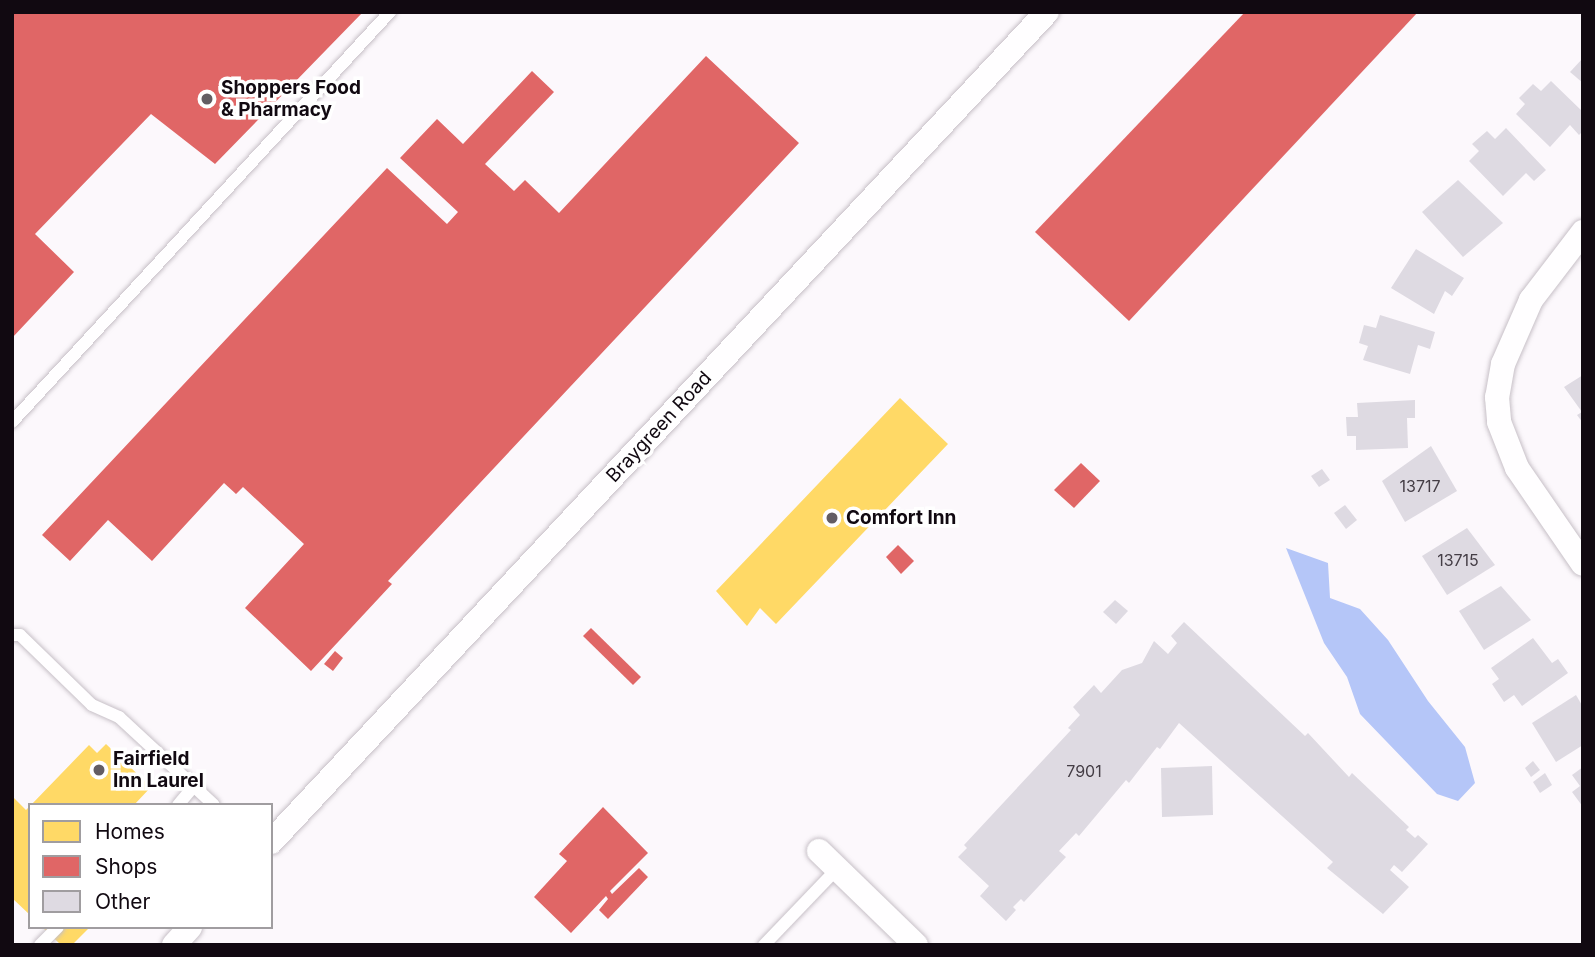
<!DOCTYPE html>
<html>
<head>
<meta charset="utf-8">
<style>
	body { margin:0 }
	#map { position:relative; width:1595px; height:957px; overflow:hidden; background:#fcf8fc; font-family:Inter,sans-serif }
	div>[style] { position:absolute }
	[style*='--x'] { left:calc(var(--x)*1px); top:calc(var(--y)*1px); width:calc(var(--w)*1px); rotate:calc(var(--a)*1deg) }
	.water>* { inset:0; background:#b5c6f8 }
	.homes>* { inset:0; background:#ffd966 }
	.shops>* { inset:0; background:#e06666 }
	.building>* { inset:0; background:#dedae2 }
	.roads { filter:drop-shadow(0 0 2px #c7c0c7) drop-shadow(0 0 2px #c7c0c7) }
	.service>* { height:12px; margin:-6px; padding:0 6px; transform-origin:6px; border-radius:6px; background:#fffeff }
	.minor>* { height:24px; margin:-12px; padding:0 12px; transform-origin:12px; border-radius:12px; background:#fffeff }
	.dots>* { width:19px; height:19px; translate:-50% -50%; box-sizing:border-box; border:4px solid #fff; border-radius:50% }
	span { translate:-50% -50%; white-space:nowrap; text-align:center; line-height:1.15; -webkit-text-stroke:7px #fff; paint-order:stroke }
	.number-label { font-size:16px; color:#443d45 }
	.number-label span { -webkit-text-stroke-width:0 }
	.poi-label { font-size:19px; color:#110911; font-weight:700 }
	.left { translate:0 -50%; text-align:left }
	.street-label { font-size:19px; color:#110911 }
	.frame { position:absolute; inset:0; border:14px solid #110911; pointer-events:none }
	.legend { position:absolute; left:28px; top:803px; width:245px; height:126px; box-sizing:border-box; background:#fff; border:2px solid #a09da0; margin:0; padding:9px 12px; list-style:none; font-size:21px; color:#110911 }
	.legend li { display:flex; align-items:center; gap:14px; height:35px }
	.legend b { width:35px; border:2px solid #a09da0 }
</style>
</head>
<body>
<div id="map">
	<div class="water">
		<div style="clip-path:polygon(1286px 548px,1328px 563px,1330px 598px,1360px 609px,1388px 640px,1428px 701px,1465px 747px,1475px 783px,1458px 801px,1437px 794px,1360px 714px,1347px 677px,1324px 643px)"></div>
	</div>
	<div class="homes">
		<div style="clip-path:polygon(900px 398px,948px 444px,776px 624px,760px 608px,747px 626px,716px 591px)"></div>
		<div style="clip-path:polygon(106px 744px,151px 787px,134px 805px,31px 805px,89px 745px,97px 753px)"></div>
		<div style="clip-path:polygon(12px 796px,26px 810px,30px 806px,30px 915px,12px 898px)"></div>
		<div style="clip-path:polygon(42px 927px,90px 927px,72px 945px,60px 944px)"></div>
	</div>
	<div class="shops">
		<div style="clip-path:polygon(12px 12px,363px 12px,215px 164px,151px 114px,35px 234px,74px 272px,12px 338px)"></div>
		<div style="clip-path:polygon(1245px 12px,1418px 12px,1129px 321px,1035px 232px)"></div>
		<div style="clip-path:polygon(706px 56px,799px 143px,388px 581px,392px 584px,311px 671px,245px 608px,304px 544px,243px 487px,236px 494px,224px 483px,152px 561px,108px 520px,70px 561px,42px 535px,387px 168px,447px 224px,458px 212px,400px 158px,437px 119px,463px 144px,532px 71px,554px 92px,485px 164px,514px 191px,525px 180px,559px 213px)"></div>
		<div style="clip-path:polygon(1081px 463px,1100px 481px,1074px 508px,1054px 490px)"></div>
		<div style="clip-path:polygon(898px 545px,914px 561px,901px 574px,886px 557px)"></div>
		<div style="clip-path:polygon(591px 628px,641px 677px,633px 685px,583px 636px)"></div>
		<div style="clip-path:polygon(335px 651px,343px 658px,333px 671px,324px 664px)"></div>
		<div style="clip-path:polygon(603px 807px,648px 853px,610px 891px,612px 894px,639px 868px,648px 877px,608px 919px,599px 910px,608px 899px,606px 896px,571px 933px,534px 897px,567px 861px,559px 854px)"></div>
	</div>
	<div class="building">
		<div style="clip-path:polygon(1583px 58px,1583px 83px,1570px 72px)"></div>
		<div style="clip-path:polygon(1551px 81px,1583px 112px,1583px 131px,1579px 135px,1570px 125px,1550px 147px,1516px 114px,1525px 104px,1519px 98px,1533px 84px,1541px 91px)"></div>
		<div style="clip-path:polygon(1506px 128px,1546px 170px,1534px 181px,1526px 173px,1503px 196px,1469px 161px,1479px 151px,1472px 144px,1487px 131px,1495px 139px)"></div>
		<div style="clip-path:polygon(1458px 180px,1503px 223px,1463px 257px,1422px 212px)"></div>
		<div style="clip-path:polygon(1416px 249px,1464px 278px,1452px 296px,1445px 291px,1434px 314px,1391px 288px)"></div>
		<div style="clip-path:polygon(1380px 315px,1435px 332px,1430px 349px,1418px 345px,1410px 374px,1363px 360px,1368px 346px,1359px 343px,1364px 325px,1376px 328px)"></div>
		<div style="clip-path:polygon(1583px 375px,1583px 423px,1577px 415px,1582px 412px,1564px 387px)"></div>
		<div style="clip-path:polygon(1415px 400px,1415px 418px,1407px 418px,1408px 448px,1356px 450px,1356px 436px,1347px 436px,1346px 417px,1358px 417px,1357px 403px)"></div>
		<div style="clip-path:polygon(1431px 446px,1457px 491px,1405px 522px,1382px 481px)"></div>
		<div style="clip-path:polygon(1322px 469px,1330px 480px,1319px 487px,1311px 476px)"></div>
		<div style="clip-path:polygon(1345px 505px,1357px 520px,1346px 529px,1334px 513px)"></div>
		<div style="clip-path:polygon(1467px 528px,1495px 565px,1447px 595px,1422px 556px)"></div>
		<div style="clip-path:polygon(1501px 586px,1531px 620px,1484px 650px,1459px 611px)"></div>
		<div style="clip-path:polygon(1115px 600px,1128px 611px,1116px 624px,1103px 612px)"></div>
		<div style="clip-path:polygon(1184px 622px,1305px 736px,1308px 733px,1349px 777px,1352px 773px,1409px 827px,1406px 830px,1415px 838px,1418px 835px,1428px 844px,1402px 872px,1394px 865px,1390px 870px,1409px 887px,1383px 914px,1327px 868px,1333px 862px,1179px 723px,1160px 749px,1157px 747px,1129px 783px,1126px 780px,1079px 836px,1076px 833px,1059px 851px,1066px 857px,1024px 902px,1021px 899px,1013px 907px,1016px 910px,1006px 921px,980px 896px,989px 886px,958px 857px,967px 848px,964px 845px,1071px 730px,1068px 728px,1080px 715px,1073px 707px,1094px 685px,1101px 693px,1122px 670px,1142px 663px,1154px 641px,1168px 654px,1177px 643px,1171px 636px)"></div>
		<div style="clip-path:polygon(1533px 638px,1552px 663px,1558px 659px,1568px 673px,1522px 706px,1514px 695px,1504px 702px,1492px 684px,1499px 679px,1491px 668px)"></div>
		<div style="clip-path:polygon(1576px 695px,1583px 707px,1583px 745px,1556px 762px,1532px 723px)"></div>
		<div style="clip-path:polygon(1533px 761px,1540px 770px,1531px 777px,1525px 768px)"></div>
		<div style="clip-path:polygon(1212px 766px,1213px 815px,1162px 817px,1161px 768px)"></div>
		<div style="clip-path:polygon(1583px 767px,1583px 807px,1572px 792px,1580px 786px,1572px 775px)"></div>
		<div style="clip-path:polygon(1545px 773px,1552px 785px,1540px 793px,1533px 782px)"></div>
	</div>
	<div class="roads">
		<div class="service">
			<div style="--x:12;--y:422;--w:558;--a:-47.33"></div>
			<div style="--x:12;--y:635;--w:8;--a:0"></div>
			<div style="--x:20;--y:635;--w:100;--a:44.2"></div>
			<div style="--x:92;--y:705;--w:30;--a:24"></div>
			<div style="--x:119;--y:717;--w:129;--a:42.8"></div>
			<div style="--x:178;--y:805;--w:25;--a:-50"></div>
			<div style="--x:40;--y:945;--w:25;--a:-45"></div>
			<div style="--x:764;--y:945;--w:105;--a:-46.2"></div>
		</div>
		<div class="minor">
			<div style="--x:1583;--y:232;--w:86;--a:127.4"></div>
			<div style="--x:1531;--y:300;--w:70;--a:113.6"></div>
			<div style="--x:1503;--y:364;--w:34;--a:100"></div>
			<div style="--x:1497;--y:397;--w:25;--a:85"></div>
			<div style="--x:1499;--y:422;--w:49;--a:68.6"></div>
			<div style="--x:1517;--y:468;--w:116;--a:55.5"></div>
			<div style="--x:271;--y:842;--w:1136;--a:-46.93"></div>
			<div style="--x:819;--y:851;--w:135;--a:44.1"></div>
			<div style="--x:174;--y:945;--w:24;--a:-48"></div>
		</div>
	</div>
	<div class="dots">
		<div style="left:207px;top:99px;background:#635d63"></div>
		<div style="left:832px;top:518px;background:#635d63"></div>
		<div style="left:99px;top:770px;background:#635d63"></div>
	</div>
	<div class="number-label">
		<span style="left:1420px;top:486px">13717</span>
		<span style="left:1458px;top:560px">13715</span>
		<span style="left:1084px;top:771px">7901</span>
	</div>
	<div class="poi-label">
		<span class="left" style="left:221px;top:99px">Shoppers Food<br>&amp; Pharmacy</span>
		<span class="left" style="left:846px;top:518px">Comfort Inn</span>
		<span class="left" style="left:113px;top:770px">Fairfield<br>Inn Laurel</span>
	</div>
	<div class="street-label">
		<span style="left:659px;top:427px;rotate:-47deg">Braygreen Road</span>
	</div>
	<div class="frame"></div>
	<ul class="legend">
	<li><b style="height:19px;background:#ffd966"></b>Homes</li>
	<li><b style="height:19px;background:#e06666"></b>Shops</li>
	<li><b style="height:19px;background:#dedae2"></b>Other</li>
	</ul>
</div>
</body>
</html>
